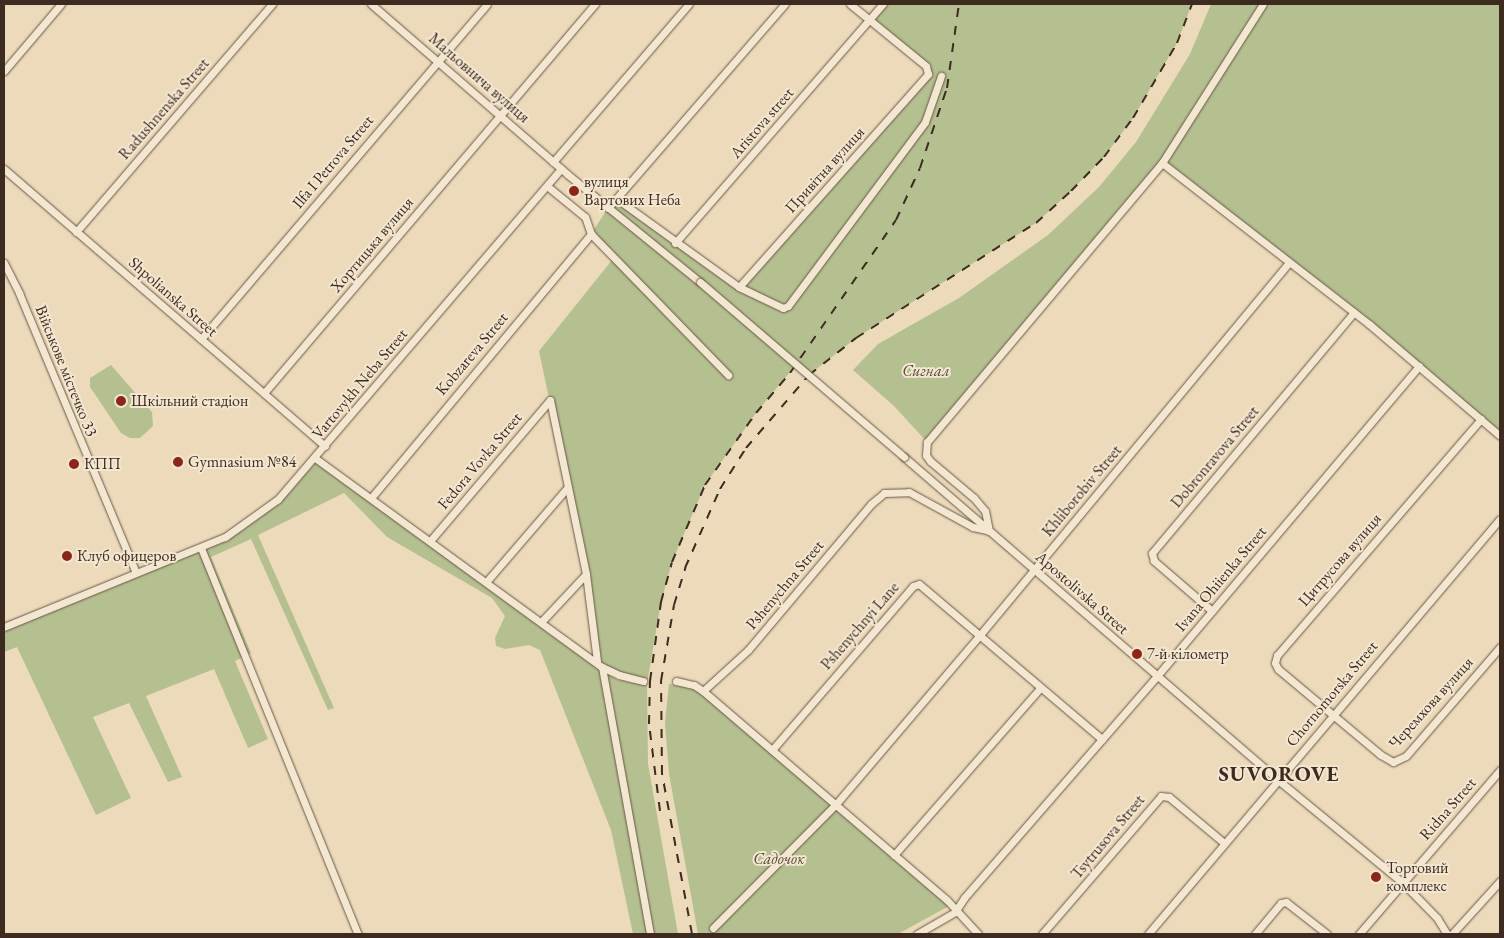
<!DOCTYPE html>
<html>
<head>
<meta charset="utf-8">
<style>
	body { margin:0 }
	#map { position:relative; width:1504px; height:938px; overflow:hidden; background:#ecdaba; font-family:"EB Garamond",serif }
	div>[style] { position:absolute }
	[style*='--x'] { left:calc(var(--x)*1px); top:calc(var(--y)*1px); width:calc(var(--w)*1px); rotate:calc(var(--a)*1deg) }
	.green>* { inset:0; background:#b5c091 }
	.roads { filter:drop-shadow(0 0 1px #695646) drop-shadow(0 0 1px #695646) }
	.minor>* { height:7px; margin:-3.5px; padding:0 3.5px; transform-origin:3.5px; border-radius:3.5px; background:#f3e7d2 }
	.rail>* { height:2px; margin-top:-1px; transform-origin:0; background:repeating-linear-gradient(90deg,#3d2a20 0 9px,transparent 0 18px) }
	.bridges { filter:drop-shadow(0 0 1px #695646) drop-shadow(0 0 1px #695646) }
	.minor-bridge>* { height:7px; margin:-3.5px; padding:0 3.5px; transform-origin:3.5px; border-radius:3.5px; background:#f3e7d2 }
	.dots>* { width:14px; height:14px; translate:-50% -50%; box-sizing:border-box; border:2px solid #f3e7d2; border-radius:50% }
	span { translate:-50% -50%; white-space:nowrap; text-align:center; line-height:1.15; -webkit-text-stroke:4px #f3e7d2; paint-order:stroke }
	.street-label { font-size:16px; color:#3d2a20 }
	.poi-label { font-size:16px; color:#3d2a20 }
	.left { translate:0 -50%; text-align:left }
	.park-label { font-size:16px; color:#554837; font-style:italic }
	.district-label { font-size:21px; color:#3d2a20; font-weight:700; letter-spacing:1px }
	.frame { position:absolute; inset:0; border:5px solid #3d2a20; pointer-events:none }
</style>
</head>
<body>
<div id="map">
	<div class="green">
		<div style="clip-path:polygon(evenodd,883px 4px,1192px 4px,1177px 43px,1133px 118px,1104px 157px,1071px 191px,1036px 223px,856px 338px,809px 375px,796px 365px,756px 413px,705px 485px,672px 562px,661px 602px,647px 684px,648px 764px,678px 934px,633px 934px,611px 830px,540px 650px,529px 645px,505px 649px,496px 646px,495px 638px,505px 616px,492px 598px,387px 537px,344px 493px,258px 535px,334px 708px,328px 710px,251px 539px,211px 557px,251px 653px,235px 661px,268px 739px,248px 748px,214px 669px,146px 696px,182px 777px,168px 782px,129px 703px,93px 717px,131px 798px,96px 815px,17px 647px,4px 652px,4px 627px,201px 548px,256px 517px,315px 458px,597px 660px,586px 574px,539px 351px,612px 260px,591px 234px,608px 208px,623px 203px,739px 287px,928px 70px,870px 21px,883px 4px,600px 669px,641px 684px,617px 680px,600px 669px)"></div>
		<div style="clip-path:polygon(1211px 4px,1500px 4px,1500px 436px,1369px 324px,1162px 163px,927px 442px,894px 406px,853px 370px,878px 344px,959px 298px,1048px 235px,1099px 187px,1136px 142px,1190px 54px)"></div>
		<div style="clip-path:polygon(111px 365px,152px 412px,153px 426px,140px 438px,130px 438px,121px 433px,90px 387px,90px 378px)"></div>
		<div style="clip-path:polygon(669px 684px,693px 687px,703px 694px,949px 906px,898px 934px,698px 934px,669px 774px,665px 723px)"></div>
	</div>
	<div class="roads">
		<div class="minor">
			<div style="--x:371;--y:4;--w:259;--a:40.9"></div>
			<div style="--x:567;--y:174;--w:171;--a:39.1"></div>
			<div style="--x:4;--y:71;--w:88;--a:-49.6"></div>
			<div style="--x:553;--y:162;--w:208;--a:-49.3"></div>
			<div style="--x:1162;--y:163;--w:262;--a:37.9"></div>
			<div style="--x:1369;--y:324;--w:172;--a:40.5"></div>
			<div style="--x:4;--y:169;--w:424;--a:40.8"></div>
			<div style="--x:617;--y:199;--w:150;--a:35.8"></div>
			<div style="--x:739;--y:287;--w:49;--a:25.5"></div>
			<div style="--x:783;--y:308;--w:5;--a:-22"></div>
			<div style="--x:788;--y:306;--w:229;--a:-53.3"></div>
			<div style="--x:925;--y:122;--w:49;--a:-70.8"></div>
			<div style="--x:608;--y:208;--w:270;--a:-49.1"></div>
			<div style="--x:76;--y:232;--w:301;--a:-49.3"></div>
			<div style="--x:591;--y:234;--w:197;--a:45.8"></div>
			<div style="--x:675;--y:243;--w:317;--a:-49"></div>
			<div style="--x:4;--y:263;--w:34;--a:63"></div>
			<div style="--x:19;--y:293;--w:303;--a:67.3"></div>
			<div style="--x:739;--y:287;--w:285;--a:-48.4"></div>
			<div style="--x:928;--y:74;--w:8;--a:-104"></div>
			<div style="--x:926;--y:66;--w:98;--a:-140.8"></div>
			<div style="--x:201;--y:339;--w:440;--a:-49.5"></div>
			<div style="--x:264;--y:393;--w:511;--a:-49.61"></div>
			<div style="--x:550;--y:400;--w:178;--a:78.3"></div>
			<div style="--x:586;--y:574;--w:88;--a:82.8"></div>
			<div style="--x:1481;--y:419;--w:312;--a:130.8"></div>
			<div style="--x:1277;--y:655;--w:8;--a:104"></div>
			<div style="--x:1275;--y:663;--w:7;--a:63"></div>
			<div style="--x:1278;--y:669;--w:134;--a:39.9"></div>
			<div style="--x:1381;--y:755;--w:14;--a:30"></div>
			<div style="--x:1393;--y:762;--w:14;--a:-25"></div>
			<div style="--x:1406;--y:756;--w:144;--a:-49.2"></div>
			<div style="--x:904;--y:457;--w:494;--a:40.8"></div>
			<div style="--x:1278;--y:780;--w:162;--a:39.5"></div>
			<div style="--x:1403;--y:883;--w:49;--a:45.8"></div>
			<div style="--x:1437;--y:918;--w:19;--a:58"></div>
			<div style="--x:315;--y:458;--w:355;--a:36.1"></div>
			<div style="--x:602;--y:667;--w:19;--a:25"></div>
			<div style="--x:619;--y:675;--w:25;--a:14"></div>
			<div style="--x:371;--y:498;--w:344;--a:-50.2"></div>
			<div style="--x:591;--y:234;--w:18;--a:-109"></div>
			<div style="--x:585;--y:217;--w:49;--a:-140.8"></div>
			<div style="--x:989;--y:531;--w:20;--a:-101"></div>
			<div style="--x:985;--y:511;--w:17;--a:-130"></div>
			<div style="--x:974;--y:498;--w:57;--a:-139.9"></div>
			<div style="--x:930;--y:461;--w:7;--a:-124"></div>
			<div style="--x:926;--y:455;--w:13;--a:-86"></div>
			<div style="--x:927;--y:442;--w:365;--a:-49.9"></div>
			<div style="--x:1162;--y:163;--w:188;--a:-57.6"></div>
			<div style="--x:430;--y:541;--w:185;--a:-49.6"></div>
			<div style="--x:201;--y:548;--w:417;--a:67.9"></div>
			<div style="--x:487;--y:581;--w:123;--a:-49.3"></div>
			<div style="--x:1212;--y:611;--w:77;--a:-139.2"></div>
			<div style="--x:1154;--y:561;--w:8;--a:-104"></div>
			<div style="--x:1152;--y:553;--w:314;--a:-50"></div>
			<div style="--x:542;--y:621;--w:64;--a:-46.9"></div>
			<div style="--x:4;--y:627;--w:239;--a:-22.2"></div>
			<div style="--x:225;--y:537;--w:65;--a:-35.6"></div>
			<div style="--x:278;--y:499;--w:435;--a:-49.4"></div>
			<div style="--x:602;--y:667;--w:271;--a:79.8"></div>
			<div style="--x:676;--y:681;--w:18;--a:13"></div>
			<div style="--x:694;--y:685;--w:11;--a:34"></div>
			<div style="--x:703;--y:691;--w:321;--a:40.6"></div>
			<div style="--x:947;--y:900;--w:46;--a:47.6"></div>
			<div style="--x:703;--y:691;--w:61;--a:-42.3"></div>
			<div style="--x:748;--y:650;--w:191;--a:-49.9"></div>
			<div style="--x:871;--y:504;--w:17;--a:-40"></div>
			<div style="--x:884;--y:493;--w:25;--a:-2"></div>
			<div style="--x:909;--y:492;--w:73;--a:28.7"></div>
			<div style="--x:973;--y:527;--w:13;--a:13"></div>
			<div style="--x:772;--y:750;--w:216;--a:-49.3"></div>
			<div style="--x:913;--y:586;--w:6;--a:-18"></div>
			<div style="--x:919;--y:584;--w:240;--a:40.3"></div>
			<div style="--x:894;--y:855;--w:222;--a:-48.8"></div>
			<div style="--x:713;--y:928;--w:175;--a:-45.2"></div>
			<div style="--x:836;--y:804;--w:221;--a:-49.6"></div>
			<div style="--x:979;--y:636;--w:485;--a:-50.3"></div>
			<div style="--x:917;--y:934;--w:44;--a:-30.1"></div>
			<div style="--x:955;--y:912;--w:17;--a:-57"></div>
			<div style="--x:964;--y:898;--w:294;--a:-49"></div>
			<div style="--x:1157;--y:676;--w:406;--a:-49.8"></div>
			<div style="--x:1042;--y:934;--w:182;--a:-49.2"></div>
			<div style="--x:1161;--y:796;--w:8;--a:7"></div>
			<div style="--x:1169;--y:797;--w:72;--a:39.9"></div>
			<div style="--x:1148;--y:934;--w:544;--a:-49.7"></div>
			<div style="--x:1255;--y:934;--w:40;--a:-50"></div>
			<div style="--x:1281;--y:903;--w:5;--a:-11"></div>
			<div style="--x:1286;--y:902;--w:52;--a:38"></div>
			<div style="--x:1359;--y:934;--w:216;--a:-49.3"></div>
			<div style="--x:1452;--y:934;--w:72;--a:-47.8"></div>
		</div>
	</div>
	<div class="rail">
		<div style="--x:660;--y:811;--w:88;--a:-97.2"></div>
		<div style="--x:649;--y:724;--w:43;--a:-88.7"></div>
		<div style="--x:650;--y:681;--w:80;--a:-82.1"></div>
		<div style="--x:661;--y:602;--w:41;--a:-74.6"></div>
		<div style="--x:672;--y:562;--w:84;--a:-66.8"></div>
		<div style="--x:705;--y:485;--w:88;--a:-54.7"></div>
		<div style="--x:756;--y:413;--w:52;--a:-49.6"></div>
		<div style="--x:790;--y:373;--w:186;--a:-55.3"></div>
		<div style="--x:896;--y:220;--w:57;--a:-65.2"></div>
		<div style="--x:920;--y:168;--w:84;--a:-71.4"></div>
		<div style="--x:947;--y:88;--w:85;--a:-81.9"></div>
		<div style="--x:692;--y:934;--w:163;--a:-100.6"></div>
		<div style="--x:662;--y:774;--w:93;--a:-90.6"></div>
		<div style="--x:661;--y:681;--w:77;--a:-80.3"></div>
		<div style="--x:674;--y:605;--w:39;--a:-73"></div>
		<div style="--x:685;--y:568;--w:86;--a:-66.1"></div>
		<div style="--x:720;--y:489;--w:49;--a:-57.6"></div>
		<div style="--x:746;--y:448;--w:96;--a:-49.2"></div>
		<div style="--x:809;--y:375;--w:60;--a:-38.2"></div>
		<div style="--x:856;--y:338;--w:214;--a:-32.6"></div>
		<div style="--x:1036;--y:223;--w:47;--a:-42.4"></div>
		<div style="--x:1071;--y:191;--w:47;--a:-45.9"></div>
		<div style="--x:1104;--y:157;--w:49;--a:-53.4"></div>
		<div style="--x:1133;--y:118;--w:87;--a:-59.6"></div>
		<div style="--x:1177;--y:43;--w:42;--a:-69"></div>
	</div>
	<div class="bridges">
		<div class="minor-bridge">
			<div style="--x:700;--y:282;--w:269;--a:40.6"></div>
		</div>
	</div>
	<div class="dots">
		<div style="left:574px;top:191px;background:#8f2418"></div>
		<div style="left:121px;top:401px;background:#8f2418"></div>
		<div style="left:178px;top:462px;background:#8f2418"></div>
		<div style="left:74px;top:464px;background:#8f2418"></div>
		<div style="left:67px;top:556px;background:#8f2418"></div>
		<div style="left:1137px;top:654px;background:#8f2418"></div>
		<div style="left:1376px;top:877px;background:#8f2418"></div>
	</div>
	<div class="street-label">
		<span style="left:479px;top:78px;rotate:41deg">Мальовнича вулиця</span>
		<span style="left:164px;top:109px;rotate:-49deg">Radushnenska Street</span>
		<span style="left:762px;top:123px;rotate:-49deg">Aristova street</span>
		<span style="left:333px;top:162px;rotate:-50deg">Ilfa I Petrova Street</span>
		<span style="left:825px;top:170px;rotate:-48deg">Привітна вулиця</span>
		<span style="left:372px;top:245px;rotate:-50deg">Хортицька вулиця</span>
		<span style="left:173px;top:297px;rotate:41deg">Shpolianska Street</span>
		<span style="left:472px;top:354px;rotate:-50deg">Kobzareva Street</span>
		<span style="left:66px;top:371px;rotate:68deg">Військове містечко 33</span>
		<span style="left:360px;top:384px;rotate:-50deg">Vartovykh Neba Street</span>
		<span style="left:1215px;top:457px;rotate:-50deg">Dobronravova Street</span>
		<span style="left:480px;top:461px;rotate:-50deg">Fedora Vovka Street</span>
		<span style="left:1082px;top:491px;rotate:-50deg">Khliborobiv Street</span>
		<span style="left:1340px;top:560px;rotate:-49deg">Цитрусова вулиця</span>
		<span style="left:1221px;top:579px;rotate:-50deg">Ivana Ohiienka Street</span>
		<span style="left:785px;top:585px;rotate:-50deg">Pshenychna Street</span>
		<span style="left:1082px;top:593px;rotate:41deg">Apostolivska Street</span>
		<span style="left:860px;top:626px;rotate:-49deg">Pshenychnyi Lane</span>
		<span style="left:1332px;top:694px;rotate:-50deg">Chornomorska Street</span>
		<span style="left:1431px;top:703px;rotate:-48deg">Черемхова вулиця</span>
		<span style="left:1448px;top:809px;rotate:-49deg">Ridna Street</span>
		<span style="left:1108px;top:837px;rotate:-50deg">Tsytrusova Street</span>
	</div>
	<div class="poi-label">
		<span class="left" style="left:584px;top:191px">вулиця<br>Вартових Неба</span>
		<span class="left" style="left:131px;top:401px">Шкільний стадіон</span>
		<span class="left" style="left:188px;top:462px">Gymnasium №84</span>
		<span class="left" style="left:84px;top:464px">КПП</span>
		<span class="left" style="left:77px;top:556px">Клуб офицеров</span>
		<span class="left" style="left:1147px;top:654px">7-й кілометр</span>
		<span class="left" style="left:1386px;top:877px">Торговий<br>комплекс</span>
	</div>
	<div class="park-label">
		<span style="left:926px;top:371px">Сигнал</span>
		<span style="left:779px;top:859px">Садочок</span>
	</div>
	<div class="district-label">
		<span style="left:1279px;top:774px">SUVOROVE</span>
	</div>
	<div class="frame"></div>
</div>
</body>
</html>
